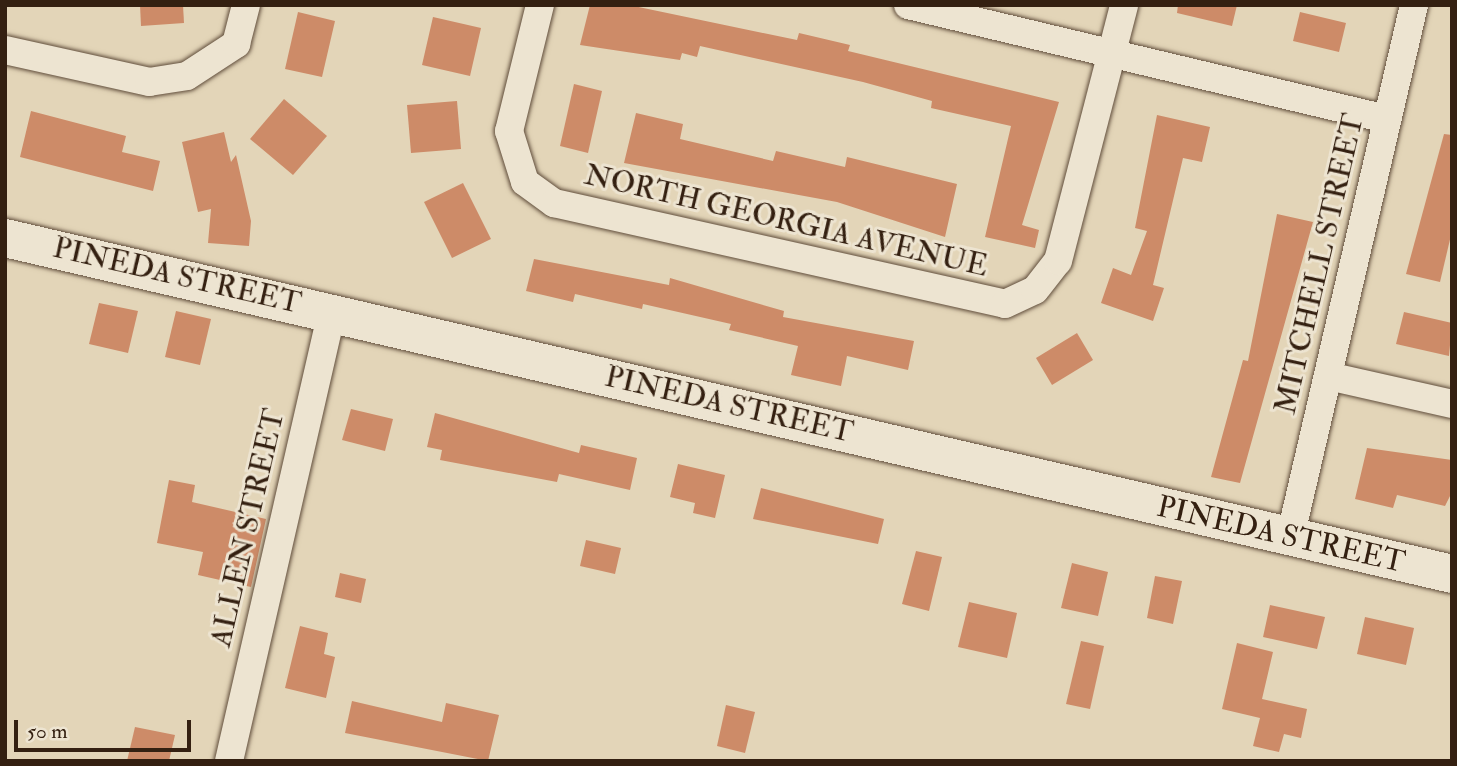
<!DOCTYPE html>
<html>
<head>
<meta charset="utf-8">
<style>
	body { margin:0 }
	#map { position:relative; width:1457px; height:766px; overflow:hidden; background:#e3d5b8; font-family:"IM FELL Double Pica",serif }
	div>[style] { position:absolute }
	[style*='--x'] { left:calc(var(--x)*1px); top:calc(var(--y)*1px); width:calc(var(--w)*1px); rotate:calc(var(--a)*1deg) }
	.building>* { inset:0; background:#cd8b68 }
	.roads { filter:drop-shadow(0 0 2px #604d3b) drop-shadow(0 0 2px #604d3b) }
	.street>* { height:28px; margin:-14px; padding:0 14px; transform-origin:14px; border-radius:14px; background:#ede4d1 }
	.secondary>* { height:38px; margin:-19px; padding:0 19px; transform-origin:19px; border-radius:19px; background:#ede4d1 }
	span { translate:-50% -50%; white-space:nowrap; text-align:center; line-height:1.15; -webkit-text-stroke:6px #ede4d1; paint-order:stroke }
	.street-label { font-size:30px; color:#342011 }
	.frame { position:absolute; inset:0; border:7px solid #342011; pointer-events:none }
	.scale { position:absolute; left:14px; top:720px; width:177px; height:32px; box-sizing:border-box; border:4px solid #342011; border-top:0; padding-left:9px; font-size:21px; line-height:24px; white-space:nowrap; color:#342011; -webkit-text-stroke:5px #ede4d1; paint-order:stroke }
</style>
</head>
<body>
<div id="map">
	<div class="building">
		<div style="clip-path:polygon(140px 5px,183px 5px,184px 23px,141px 26px)"></div>
		<div style="clip-path:polygon(590px 5px,629px 5px,797px 40px,799px 33px,850px 45px,848px 51px,1059px 102px,1022px 225px,1039px 230px,1035px 248px,985px 237px,1011px 126px,931px 108px,932px 101px,863px 82px,700px 46px,697px 57px,682px 53px,680px 60px,580px 45px)"></div>
		<div style="clip-path:polygon(1178px 5px,1237px 5px,1232px 26px,1177px 13px)"></div>
		<div style="clip-path:polygon(298px 12px,335px 21px,322px 77px,285px 69px)"></div>
		<div style="clip-path:polygon(1300px 12px,1346px 23px,1339px 52px,1293px 41px)"></div>
		<div style="clip-path:polygon(433px 17px,481px 28px,470px 76px,422px 65px)"></div>
		<div style="clip-path:polygon(574px 84px,602px 91px,588px 153px,560px 146px)"></div>
		<div style="clip-path:polygon(284px 99px,327px 136px,293px 175px,250px 139px)"></div>
		<div style="clip-path:polygon(457px 101px,461px 149px,411px 153px,407px 105px)"></div>
		<div style="clip-path:polygon(31px 111px,126px 136px,122px 152px,160px 161px,153px 191px,20px 157px)"></div>
		<div style="clip-path:polygon(636px 113px,683px 124px,680px 139px,773px 161px,776px 151px,845px 167px,847px 157px,957px 184px,945px 237px,837px 202px,624px 163px)"></div>
		<div style="clip-path:polygon(1157px 115px,1210px 127px,1202px 162px,1183px 158px,1153px 285px,1164px 288px,1153px 321px,1101px 303px,1113px 268px,1131px 275px,1147px 231px,1135px 228px)"></div>
		<div style="clip-path:polygon(224px 132px,231px 162px,236px 155px,251px 221px,249px 246px,208px 243px,211px 209px,198px 212px,182px 142px)"></div>
		<div style="clip-path:polygon(1444px 134px,1452px 135px,1452px 231px,1440px 282px,1406px 274px)"></div>
		<div style="clip-path:polygon(463px 183px,491px 239px,452px 258px,424px 202px)"></div>
		<div style="clip-path:polygon(1277px 214px,1313px 222px,1240px 483px,1211px 477px,1243px 360px,1248px 361px)"></div>
		<div style="clip-path:polygon(534px 259px,669px 285px,670px 278px,784px 311px,783px 317px,914px 341px,908px 370px,847px 356px,841px 386px,791px 375px,798px 346px,729px 330px,731px 324px,643px 304px,642px 309px,575px 294px,573px 302px,526px 291px)"></div>
		<div style="clip-path:polygon(99px 303px,138px 311px,128px 353px,89px 344px)"></div>
		<div style="clip-path:polygon(176px 311px,211px 319px,200px 365px,165px 357px)"></div>
		<div style="clip-path:polygon(1404px 312px,1452px 323px,1449px 356px,1396px 344px)"></div>
		<div style="clip-path:polygon(1077px 333px,1093px 360px,1052px 385px,1036px 358px)"></div>
		<div style="clip-path:polygon(351px 409px,393px 419px,385px 451px,342px 440px)"></div>
		<div style="clip-path:polygon(435px 413px,579px 453px,581px 445px,637px 458px,630px 490px,559px 474px,557px 482px,440px 460px,442px 450px,427px 447px)"></div>
		<div style="clip-path:polygon(1367px 448px,1452px 460px,1452px 492px,1445px 506px,1397px 495px,1393px 508px,1355px 499px)"></div>
		<div style="clip-path:polygon(678px 464px,725px 475px,715px 518px,693px 513px,695px 503px,670px 497px)"></div>
		<div style="clip-path:polygon(169px 480px,195px 485px,192px 502px,266px 519px,251px 587px,198px 575px,203px 552px,157px 543px)"></div>
		<div style="clip-path:polygon(761px 488px,884px 519px,878px 544px,753px 519px)"></div>
		<div style="clip-path:polygon(586px 540px,621px 548px,615px 574px,580px 566px)"></div>
		<div style="clip-path:polygon(916px 551px,942px 557px,929px 611px,902px 604px)"></div>
		<div style="clip-path:polygon(1072px 563px,1108px 572px,1098px 616px,1061px 608px)"></div>
		<div style="clip-path:polygon(340px 573px,366px 579px,361px 603px,335px 597px)"></div>
		<div style="clip-path:polygon(1155px 576px,1182px 581px,1173px 624px,1147px 618px)"></div>
		<div style="clip-path:polygon(969px 602px,1017px 613px,1007px 658px,958px 647px)"></div>
		<div style="clip-path:polygon(1270px 605px,1325px 617px,1317px 649px,1263px 637px)"></div>
		<div style="clip-path:polygon(1365px 617px,1414px 628px,1406px 665px,1357px 654px)"></div>
		<div style="clip-path:polygon(300px 626px,328px 633px,324px 654px,335px 657px,326px 698px,285px 688px)"></div>
		<div style="clip-path:polygon(1081px 641px,1104px 646px,1090px 709px,1066px 704px)"></div>
		<div style="clip-path:polygon(1237px 643px,1273px 652px,1262px 699px,1307px 709px,1301px 738px,1284px 734px,1279px 752px,1253px 746px,1260px 718px,1222px 709px)"></div>
		<div style="clip-path:polygon(352px 701px,442px 722px,446px 703px,499px 715px,488px 761px,345px 733px)"></div>
		<div style="clip-path:polygon(726px 705px,755px 712px,745px 753px,717px 746px)"></div>
		<div style="clip-path:polygon(135px 727px,175px 735px,169px 761px,127px 761px)"></div>
	</div>
	<div class="roads">
		<div class="street">
			<div style="--x:540;--y:5;--w:130;--a:103.8"></div>
			<div style="--x:509;--y:131;--w:53;--a:72.6"></div>
			<div style="--x:525;--y:182;--w:36;--a:36"></div>
			<div style="--x:554;--y:203;--w:462;--a:12.6"></div>
			<div style="--x:1005;--y:304;--w:33;--a:-25"></div>
			<div style="--x:1035;--y:290;--w:37;--a:-52"></div>
			<div style="--x:1058;--y:261;--w:264;--a:-75.5"></div>
			<div style="--x:908;--y:5;--w:493;--a:13.4"></div>
			<div style="--x:5;--y:50;--w:148;--a:12.5"></div>
			<div style="--x:149;--y:82;--w:38;--a:-9"></div>
			<div style="--x:187;--y:76;--w:59;--a:-33.1"></div>
			<div style="--x:236;--y:44;--w:40;--a:-75.6"></div>
			<div style="--x:1328;--y:376;--w:127;--a:12.7"></div>
			<div style="--x:1290;--y:538;--w:547;--a:-76.9"></div>
			<div style="--x:229;--y:761;--w:462;--a:-77.1"></div>
		</div>
		<div class="secondary">
			<div style="--x:5;--y:238;--w:1485;--a:13.07"></div>
		</div>
	</div>
	<div class="street-label">
		<span style="left:786px;top:221px;rotate:13deg">NORTH GEORGIA AVENUE</span>
		<span style="left:1320px;top:264px;rotate:-77deg">MITCHELL STREET</span>
		<span style="left:177px;top:276px;rotate:13deg">PINEDA STREET</span>
		<span style="left:729px;top:405px;rotate:13deg">PINEDA STREET</span>
		<span style="left:248px;top:528px;rotate:-77deg">ALLEN STREET</span>
		<span style="left:1281px;top:535px;rotate:13deg">PINEDA STREET</span>
	</div>
	<div class="frame"></div>
	<div class="scale">50 m</div>
</div>
</body>
</html>
